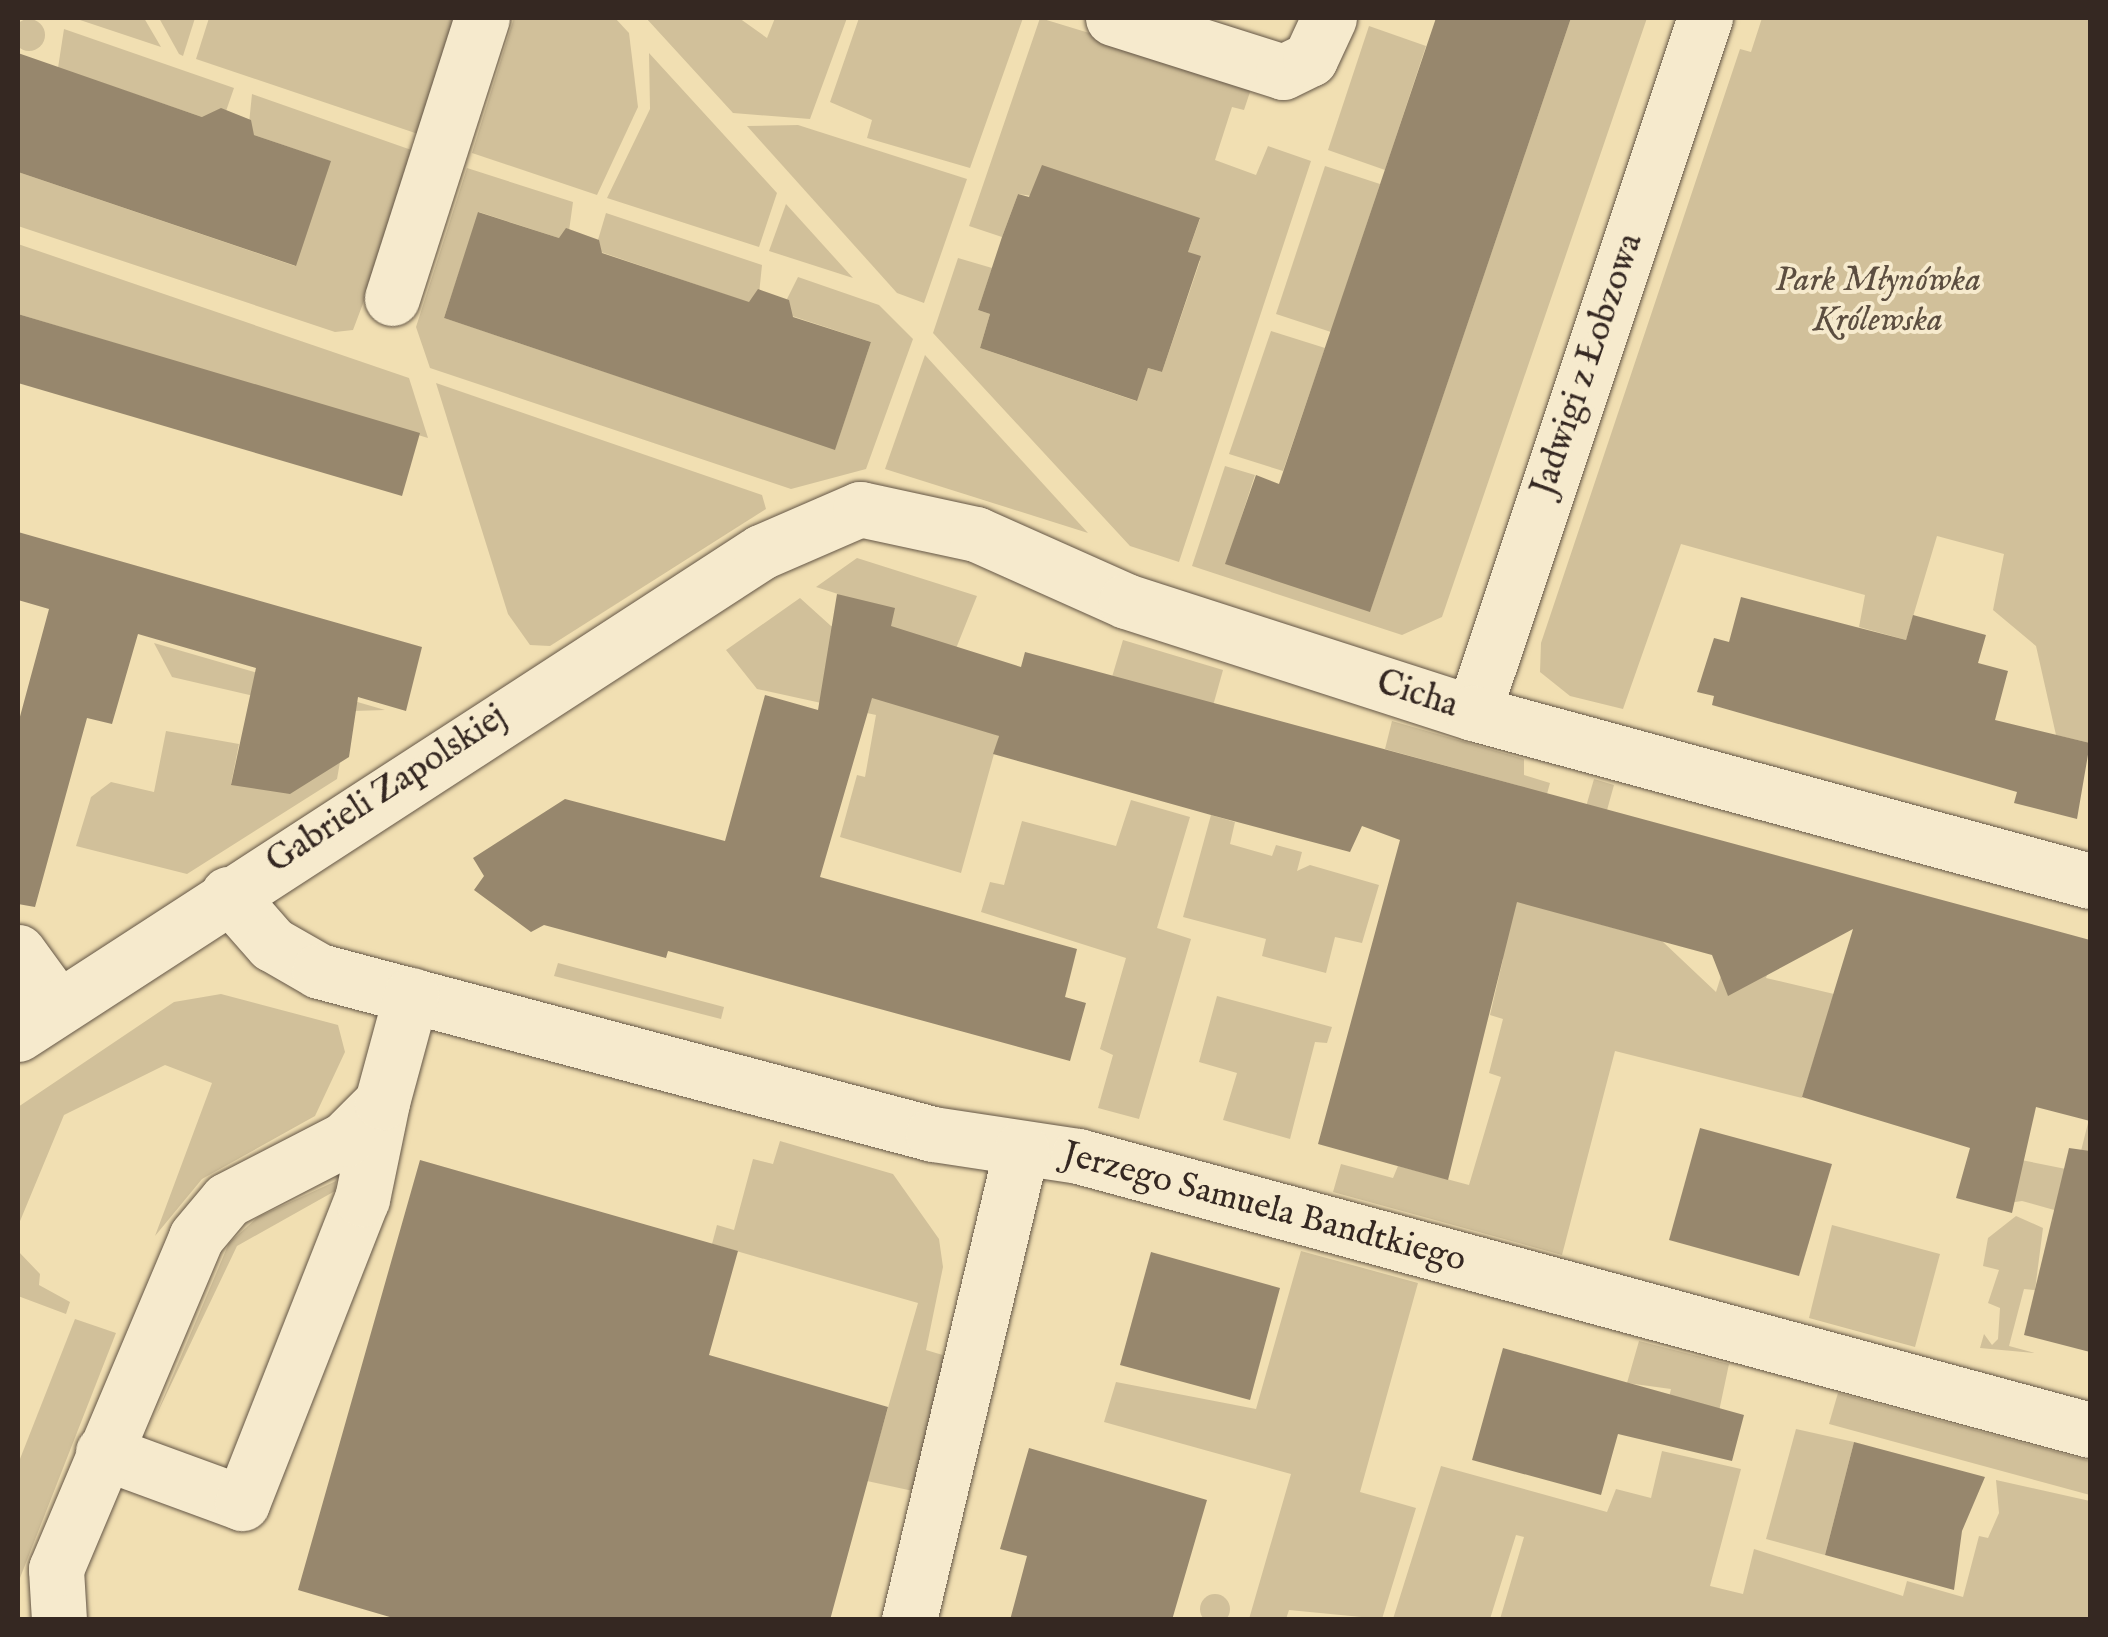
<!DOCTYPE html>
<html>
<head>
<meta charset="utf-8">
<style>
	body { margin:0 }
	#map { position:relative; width:2108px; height:1637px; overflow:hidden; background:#f1dfb2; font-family:"IM FELL English",serif }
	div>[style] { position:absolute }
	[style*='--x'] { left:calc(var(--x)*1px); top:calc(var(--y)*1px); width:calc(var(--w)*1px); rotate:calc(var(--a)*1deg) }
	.green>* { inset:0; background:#d1c09a }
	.round { border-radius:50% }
	.building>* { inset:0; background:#97876d }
	.roads { filter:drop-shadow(0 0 2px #645646) drop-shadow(0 0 2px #645646) }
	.minor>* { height:55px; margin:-27.5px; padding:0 27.5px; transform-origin:27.5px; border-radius:27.5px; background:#f6eacd }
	span { translate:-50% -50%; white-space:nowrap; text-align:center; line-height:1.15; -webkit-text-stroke:8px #f6eacd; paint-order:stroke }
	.park-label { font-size:35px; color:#5c4e40; font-style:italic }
	.street-label { font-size:35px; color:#352822 }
	.frame { position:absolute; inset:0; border:20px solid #352822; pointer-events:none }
</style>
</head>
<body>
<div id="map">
	<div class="green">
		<div style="clip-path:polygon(74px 18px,144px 18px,161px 47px)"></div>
		<div style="clip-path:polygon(159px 18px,195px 18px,183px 56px,179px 54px)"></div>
		<div style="clip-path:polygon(209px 18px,465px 18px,427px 137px,196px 59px)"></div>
		<div style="clip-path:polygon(514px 18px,615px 18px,629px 33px,638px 107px,597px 195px,472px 153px)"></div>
		<div style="clip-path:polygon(646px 18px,739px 18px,767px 38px,775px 18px,847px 18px,810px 119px,733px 113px)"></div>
		<div style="clip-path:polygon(859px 18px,1023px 18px,970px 168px,867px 138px,872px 120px,830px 102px)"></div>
		<div style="clip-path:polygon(1040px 18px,1253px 83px,1244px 110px,1232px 107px,1215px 160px,1256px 175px,1268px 146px,1311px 161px,1179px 562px,1130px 546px,933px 333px,958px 258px,992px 268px,978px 310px,990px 314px,980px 348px,1136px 401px,1148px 368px,1162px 372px,1200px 261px,1188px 252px,1200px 219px,1018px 194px,1002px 237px,969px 226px)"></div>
		<div style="clip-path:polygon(1571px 18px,1647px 18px,1442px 617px,1402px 635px,1192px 566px,1225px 466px,1255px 475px,1226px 564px,1370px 611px)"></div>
		<div style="clip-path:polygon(1762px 18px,2090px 18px,2090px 743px,2056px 735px,2036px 646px,1993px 610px,2004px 554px,1937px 536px,1906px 640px,1859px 627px,1865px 595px,1681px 544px,1623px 709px,1570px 696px,1540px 672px,1541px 643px,1740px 49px,1751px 52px)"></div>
		<div class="round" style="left:13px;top:19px;width:32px;height:32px"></div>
		<div style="clip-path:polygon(1369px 26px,1426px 46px,1385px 170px,1328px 150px)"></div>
		<div style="clip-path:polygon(64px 29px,234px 88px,225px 114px,214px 121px,58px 68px)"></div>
		<div style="clip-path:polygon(649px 53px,777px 193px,759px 247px,607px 198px,650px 109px)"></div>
		<div style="clip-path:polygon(252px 94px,420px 153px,353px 330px,335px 332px,18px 226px,18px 172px,295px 266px,330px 161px,248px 133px)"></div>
		<div style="clip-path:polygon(798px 125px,967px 179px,924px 303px,897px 293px,747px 126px)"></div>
		<div style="clip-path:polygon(1325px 166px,1380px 184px,1331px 332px,1276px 314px)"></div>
		<div style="clip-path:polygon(467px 168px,573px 202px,569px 231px,562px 239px,479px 212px,444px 318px,835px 449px,871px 342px,786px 314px,785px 303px,798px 277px,879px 305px,913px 339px,866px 469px,791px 489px,430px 368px,416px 327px)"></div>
		<div style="clip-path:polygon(786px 204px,853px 278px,769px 251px)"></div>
		<div style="clip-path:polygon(606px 213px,762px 265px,759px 294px,753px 304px,595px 250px)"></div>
		<div style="clip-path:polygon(18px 244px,409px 378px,428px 438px,18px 314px)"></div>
		<div style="clip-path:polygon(1271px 331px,1325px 348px,1283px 471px,1229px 454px)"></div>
		<div style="clip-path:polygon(925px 355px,1088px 533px,885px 469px)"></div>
		<div style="clip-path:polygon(436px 383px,762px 495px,766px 509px,550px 646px,530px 645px,508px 614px)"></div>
		<div style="clip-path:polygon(857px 558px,977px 596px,935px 701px,999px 736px,961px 873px,840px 837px,857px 775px,865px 777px,876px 715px,757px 689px,726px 650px,800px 598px,831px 626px,887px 639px,838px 594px,816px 587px)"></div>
		<div style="clip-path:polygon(1123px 640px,1223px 670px,1185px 806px,1112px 677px)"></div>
		<div style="clip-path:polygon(154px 643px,385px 710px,322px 712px,172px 677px)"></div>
		<div style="clip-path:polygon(1392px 721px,1524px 759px,1524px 775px,1550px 783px,1525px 875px,1563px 886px,1594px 779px,1614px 785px,1577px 918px,1662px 941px,1716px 992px,1721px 976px,1769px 969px,1766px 978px,1834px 994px,1802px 1098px,1615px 1051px,1562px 1255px,1333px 1192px,1341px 1164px,1393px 1178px,1398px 1166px,1469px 1185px,1501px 1077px,1489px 1073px,1503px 1019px,1490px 1015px,1503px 959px,1449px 944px,1492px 882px,1520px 786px,1385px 749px)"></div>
		<div style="clip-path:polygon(166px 731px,239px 744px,231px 784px,340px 762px,337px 779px,187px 874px,76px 846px,91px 797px,111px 782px,154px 792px)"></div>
		<div style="clip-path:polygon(1131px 800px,1190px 817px,1157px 928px,1191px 939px,1139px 1119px,1098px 1108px,1113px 1055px,1100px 1049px,1126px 958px,981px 912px,990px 882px,1004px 885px,1022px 821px,1116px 846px)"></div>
		<div style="clip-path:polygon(1211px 815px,1235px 822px,1230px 844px,1272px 856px,1276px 845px,1302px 852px,1297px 871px,1310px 865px,1379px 885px,1362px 943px,1335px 937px,1326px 973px,1262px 956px,1266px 939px,1183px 917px)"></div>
		<div style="clip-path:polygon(558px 963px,724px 1007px,721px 1019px,554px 976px)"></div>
		<div style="clip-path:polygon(221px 994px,338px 1025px,345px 1052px,315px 1116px,202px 1179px,155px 1236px,212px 1083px,165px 1065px,64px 1115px,18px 1226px,18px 1107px,174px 1002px)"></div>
		<div style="clip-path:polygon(1217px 996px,1332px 1027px,1327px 1043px,1315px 1042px,1290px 1139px,1223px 1120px,1237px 1073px,1199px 1062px)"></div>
		<div style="clip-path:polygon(2090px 1115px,2090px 1220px,2022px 1201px,1987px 1206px,2001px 1156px,2076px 1171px)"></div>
		<div style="clip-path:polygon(780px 1141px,893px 1174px,939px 1239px,943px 1267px,926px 1350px,946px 1356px,913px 1491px,867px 1481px,918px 1303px,712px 1244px,717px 1225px,734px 1230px,753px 1159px,773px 1164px)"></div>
		<div style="clip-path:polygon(336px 1181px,335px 1191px,237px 1246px,155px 1418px,229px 1243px,258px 1217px)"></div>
		<div style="clip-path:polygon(2016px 1216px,2043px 1228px,2035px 1290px,2024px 1289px,2009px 1346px,2035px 1353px,1980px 1348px,1984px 1334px,1992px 1345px,1998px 1339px,2000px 1308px,1988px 1303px,1999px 1270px,1983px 1266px,1988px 1238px)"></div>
		<div style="clip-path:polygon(1832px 1225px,1940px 1254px,1915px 1347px,1809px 1318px)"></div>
		<div style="clip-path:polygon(18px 1251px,40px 1274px,39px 1285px,70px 1302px,66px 1314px,18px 1296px)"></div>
		<div style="clip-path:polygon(1301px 1251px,1418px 1283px,1360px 1492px,1416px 1508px,1382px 1619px,1289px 1610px,1286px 1619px,1249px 1619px,1291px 1474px,1104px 1422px,1116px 1382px,1256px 1409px)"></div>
		<div style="clip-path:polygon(75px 1319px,116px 1333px,18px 1583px,18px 1464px)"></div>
		<div style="clip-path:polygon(1639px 1341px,1729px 1364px,1718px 1416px,1667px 1406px,1671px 1389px,1627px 1383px)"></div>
		<div style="clip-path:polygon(1838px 1393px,2090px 1461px,2090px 1495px,1829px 1424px)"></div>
		<div style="clip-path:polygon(1796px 1429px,1854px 1442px,1825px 1555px,1766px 1539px)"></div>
		<div style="clip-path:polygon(1662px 1451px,1741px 1469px,1710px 1586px,1743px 1594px,1754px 1549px,1903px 1596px,1907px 1581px,1963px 1597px,1979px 1536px,1988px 1538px,1999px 1513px,1996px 1480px,2090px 1501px,2090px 1619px,1500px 1619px,1524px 1537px,1516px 1535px,1490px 1619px,1393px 1619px,1441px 1466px,1607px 1512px,1616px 1489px,1651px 1498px)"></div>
		<div class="round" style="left:1200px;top:1594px;width:30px;height:30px"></div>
	</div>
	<div class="building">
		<div style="clip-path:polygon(1436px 18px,1571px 18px,1370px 612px,1225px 564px,1256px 475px,1279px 484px)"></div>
		<div style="clip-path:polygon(18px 53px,202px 117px,221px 108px,251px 120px,254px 135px,331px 161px,296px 266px,18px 172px)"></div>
		<div style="clip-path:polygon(1042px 165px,1200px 218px,1188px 252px,1201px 256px,1162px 372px,1148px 368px,1137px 401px,980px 348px,990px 314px,978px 310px,1002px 237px,1018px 194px,1029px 197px)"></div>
		<div style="clip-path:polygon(478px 212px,559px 238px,566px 228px,599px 240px,602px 253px,749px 302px,758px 289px,789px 300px,793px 317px,871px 342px,835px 450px,444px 318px)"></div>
		<div style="clip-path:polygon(18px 314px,420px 433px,402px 496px,18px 383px)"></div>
		<div style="clip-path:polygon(18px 532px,422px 647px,406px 711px,358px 697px,349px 757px,290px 794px,231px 785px,256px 668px,138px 634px,112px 724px,87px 718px,35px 907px,18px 904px,18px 724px,49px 609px,18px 600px)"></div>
		<div style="clip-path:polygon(837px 594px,895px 608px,891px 626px,1021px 667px,1025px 652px,2090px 940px,2090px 1121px,2036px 1107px,2012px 1213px,1956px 1198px,1970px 1148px,1802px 1097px,1853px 929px,1728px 996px,1712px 955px,1517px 902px,1448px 1180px,1318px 1144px,1400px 840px,1362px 826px,1350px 852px,1211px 815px,993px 754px,999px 736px,872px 698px,820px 877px,1077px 949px,1065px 997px,1086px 1003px,1070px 1061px,668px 951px,666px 958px,544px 925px,531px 932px,474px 890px,484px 876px,473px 858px,565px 799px,725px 841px,765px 695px,818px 710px)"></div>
		<div style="clip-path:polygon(1741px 597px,1906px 640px,1913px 615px,1986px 635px,1978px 663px,2008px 671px,1995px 720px,2090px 743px,2077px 819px,2014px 803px,2017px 792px,1712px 705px,1714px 696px,1697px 692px,1714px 638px,1729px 642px)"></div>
		<div style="clip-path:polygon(1700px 1128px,1832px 1164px,1799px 1276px,1669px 1240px)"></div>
		<div style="clip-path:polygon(2069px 1148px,2090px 1151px,2090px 1352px,2024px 1335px)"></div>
		<div style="clip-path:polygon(420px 1160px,738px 1251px,709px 1355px,888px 1407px,830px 1620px,400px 1620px,298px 1590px)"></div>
		<div style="clip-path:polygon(1151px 1252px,1280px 1288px,1250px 1400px,1120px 1365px)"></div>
		<div style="clip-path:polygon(1503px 1348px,1744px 1415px,1732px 1461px,1618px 1434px,1601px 1495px,1472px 1460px)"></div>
		<div style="clip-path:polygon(1854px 1442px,1985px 1477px,1962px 1531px,1954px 1590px,1825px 1555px)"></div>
		<div style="clip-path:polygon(1029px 1448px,1207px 1500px,1172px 1620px,1010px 1620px,1027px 1556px,1000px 1549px)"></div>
	</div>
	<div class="roads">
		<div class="minor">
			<div style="--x:1113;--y:18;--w:178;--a:17.6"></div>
			<div style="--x:1283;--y:72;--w:30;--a:-26"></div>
			<div style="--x:1310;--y:59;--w:45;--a:-65.1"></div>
			<div style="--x:392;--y:298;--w:294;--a:-72.2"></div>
			<div style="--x:1473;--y:713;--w:733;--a:-71.54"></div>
			<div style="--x:228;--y:894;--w:67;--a:48.7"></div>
			<div style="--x:272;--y:944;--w:54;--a:29.9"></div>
			<div style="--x:319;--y:971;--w:635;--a:14.87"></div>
			<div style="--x:933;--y:1134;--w:147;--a:8.6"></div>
			<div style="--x:1078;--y:1156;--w:1048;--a:15.15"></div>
			<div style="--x:18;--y:952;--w:68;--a:54"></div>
			<div style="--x:18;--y:1034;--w:886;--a:-32.97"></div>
			<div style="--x:761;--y:552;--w:108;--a:-23.5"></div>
			<div style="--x:860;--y:509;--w:119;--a:12.2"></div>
			<div style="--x:976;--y:534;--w:164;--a:24.1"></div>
			<div style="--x:1126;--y:601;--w:365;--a:17.9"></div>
			<div style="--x:1473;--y:713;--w:639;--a:15.23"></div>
			<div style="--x:103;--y:1452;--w:148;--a:20.1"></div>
			<div style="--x:242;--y:1503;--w:327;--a:-68.5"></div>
			<div style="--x:362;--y:1199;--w:99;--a:-78.3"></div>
			<div style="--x:59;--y:1620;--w:51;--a:-93.4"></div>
			<div style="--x:56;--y:1569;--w:360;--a:-67.1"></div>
			<div style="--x:196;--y:1237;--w:48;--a:-50"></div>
			<div style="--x:227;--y:1200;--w:133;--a:-27.3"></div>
			<div style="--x:345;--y:1139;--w:52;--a:-45"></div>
			<div style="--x:382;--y:1102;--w:111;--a:-74.8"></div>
			<div style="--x:909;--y:1620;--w:484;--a:-76.6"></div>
		</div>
	</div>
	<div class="park-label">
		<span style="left:1878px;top:301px">Park Młynówka<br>Królewska</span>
	</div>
	<div class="street-label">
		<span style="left:1588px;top:365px;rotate:-71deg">Jadwigi z Łobzowa</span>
		<span style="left:1417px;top:695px;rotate:18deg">Cicha</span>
		<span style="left:387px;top:790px;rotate:-33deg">Gabrieli Zapolskiej</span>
		<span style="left:1264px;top:1208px;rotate:15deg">Jerzego Samuela Bandtkiego</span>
	</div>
	<div class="frame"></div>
</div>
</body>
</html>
